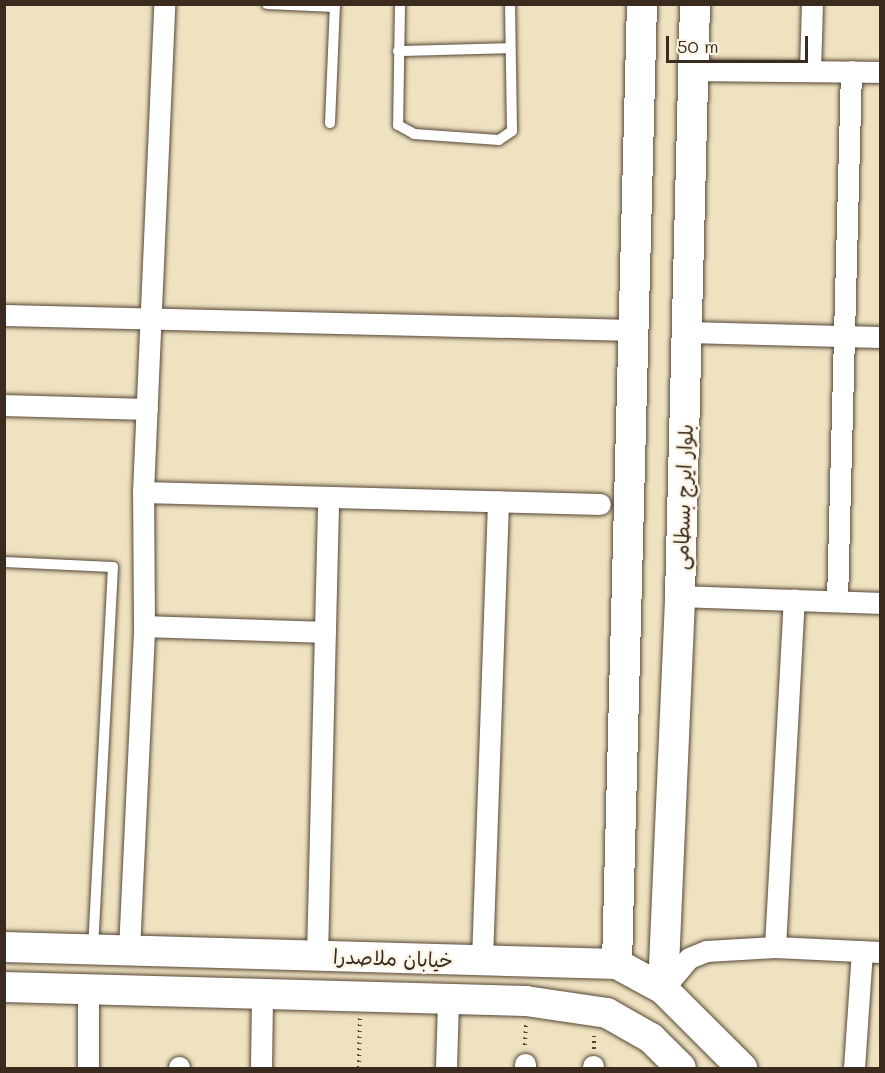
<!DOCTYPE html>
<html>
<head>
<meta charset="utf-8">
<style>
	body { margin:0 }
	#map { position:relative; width:885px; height:1073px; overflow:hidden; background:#eee2c1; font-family:Mali,"Playpen Sans Arabic",sans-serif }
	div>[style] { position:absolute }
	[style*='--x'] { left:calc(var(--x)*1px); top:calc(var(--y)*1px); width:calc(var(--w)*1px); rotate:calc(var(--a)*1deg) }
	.path>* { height:4px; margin-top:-2px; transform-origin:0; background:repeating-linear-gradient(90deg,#564636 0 1.5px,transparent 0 6px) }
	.roads { filter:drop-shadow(0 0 2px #564636) drop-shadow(0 0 2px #564636) }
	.lane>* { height:10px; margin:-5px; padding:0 5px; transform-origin:5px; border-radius:5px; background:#fff }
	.street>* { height:21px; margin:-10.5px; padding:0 10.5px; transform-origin:10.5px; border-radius:10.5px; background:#fff }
	.secondary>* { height:30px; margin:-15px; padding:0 15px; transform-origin:15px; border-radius:15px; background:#fff }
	span { translate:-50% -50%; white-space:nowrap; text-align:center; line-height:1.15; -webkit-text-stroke:5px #fcf5e5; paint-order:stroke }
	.street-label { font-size:20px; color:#3b2a1e }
	.frame { position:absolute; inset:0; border:6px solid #3b2a1e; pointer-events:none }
	.scale { position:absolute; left:666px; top:36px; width:142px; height:27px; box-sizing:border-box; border:3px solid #3b2a1e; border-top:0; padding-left:8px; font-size:18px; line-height:21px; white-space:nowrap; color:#3b2a1e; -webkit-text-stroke:4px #fcf5e5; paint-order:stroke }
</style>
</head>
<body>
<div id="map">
	<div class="path">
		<div style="--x:525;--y:1045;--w:22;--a:-87"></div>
		<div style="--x:594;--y:1049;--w:16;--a:-90"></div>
		<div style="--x:359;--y:1068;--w:50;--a:-88.9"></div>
	</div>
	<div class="roads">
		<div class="lane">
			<div style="--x:267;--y:4;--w:68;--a:2.5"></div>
			<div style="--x:400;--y:4;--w:121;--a:90.9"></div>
			<div style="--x:398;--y:125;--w:18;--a:29"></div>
			<div style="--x:414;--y:134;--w:85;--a:4"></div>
			<div style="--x:499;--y:140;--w:16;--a:-35"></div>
			<div style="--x:512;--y:131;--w:127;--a:-90.9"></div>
			<div style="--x:398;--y:51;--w:112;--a:-1.5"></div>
			<div style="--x:330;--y:123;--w:119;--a:-87.6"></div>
			<div style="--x:4;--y:562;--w:109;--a:2.6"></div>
			<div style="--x:113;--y:567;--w:381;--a:93"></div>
		</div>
		<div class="street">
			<div style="--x:694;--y:70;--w:186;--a:0.6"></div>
			<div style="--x:810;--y:71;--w:67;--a:-88.3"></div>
			<div style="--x:4;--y:315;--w:630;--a:1.36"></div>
			<div style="--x:687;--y:332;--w:193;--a:1.5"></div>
			<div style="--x:4;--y:405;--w:143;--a:1.6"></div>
			<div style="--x:143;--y:492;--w:457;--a:1.5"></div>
			<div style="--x:680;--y:596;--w:200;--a:2"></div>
			<div style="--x:837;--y:601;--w:530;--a:-88.49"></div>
			<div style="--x:144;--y:626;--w:181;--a:1.9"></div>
			<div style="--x:775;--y:947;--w:348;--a:-86.9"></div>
			<div style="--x:129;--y:950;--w:324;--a:-87.3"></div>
			<div style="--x:144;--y:626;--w:134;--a:-90.4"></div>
			<div style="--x:143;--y:492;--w:488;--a:-87.5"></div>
			<div style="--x:317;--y:956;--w:459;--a:-88.6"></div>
			<div style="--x:482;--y:960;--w:459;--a:-88"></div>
			<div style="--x:88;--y:989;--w:79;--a:90"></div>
			<div style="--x:663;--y:989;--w:40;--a:-50"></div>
			<div style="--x:689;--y:958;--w:18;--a:-22"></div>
			<div style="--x:706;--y:951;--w:69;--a:-3.3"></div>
			<div style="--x:775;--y:947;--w:105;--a:2.7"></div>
			<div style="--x:179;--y:1068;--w:1;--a:-90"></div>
			<div style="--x:261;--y:1068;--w:73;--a:-89.2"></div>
			<div style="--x:446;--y:1068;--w:69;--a:-88.3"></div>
			<div style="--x:525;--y:1068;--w:4;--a:-90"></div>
			<div style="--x:593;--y:1068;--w:2;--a:-90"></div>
			<div style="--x:854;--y:1068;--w:117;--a:-86.1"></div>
		</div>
		<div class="secondary">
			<div style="--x:4;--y:947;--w:613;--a:1.59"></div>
			<div style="--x:617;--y:964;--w:52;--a:28.5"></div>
			<div style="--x:663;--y:989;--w:112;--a:45"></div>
			<div style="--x:617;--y:964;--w:960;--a:-88.51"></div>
			<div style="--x:4;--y:987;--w:522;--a:1.54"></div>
			<div style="--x:526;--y:1001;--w:82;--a:8.4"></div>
			<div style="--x:607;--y:1013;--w:51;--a:29.6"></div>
			<div style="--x:651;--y:1038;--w:42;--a:45"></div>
			<div style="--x:663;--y:989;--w:393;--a:-87.5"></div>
			<div style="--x:680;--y:596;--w:592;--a:-88.55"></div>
		</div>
	</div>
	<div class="street-label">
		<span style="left:683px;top:497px;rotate:-88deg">بلوار ایرج بسطامی</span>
		<span style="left:393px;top:958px;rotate:2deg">خیابان ملاصدرا</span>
	</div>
	<div class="frame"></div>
	<div class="scale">50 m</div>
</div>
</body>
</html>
